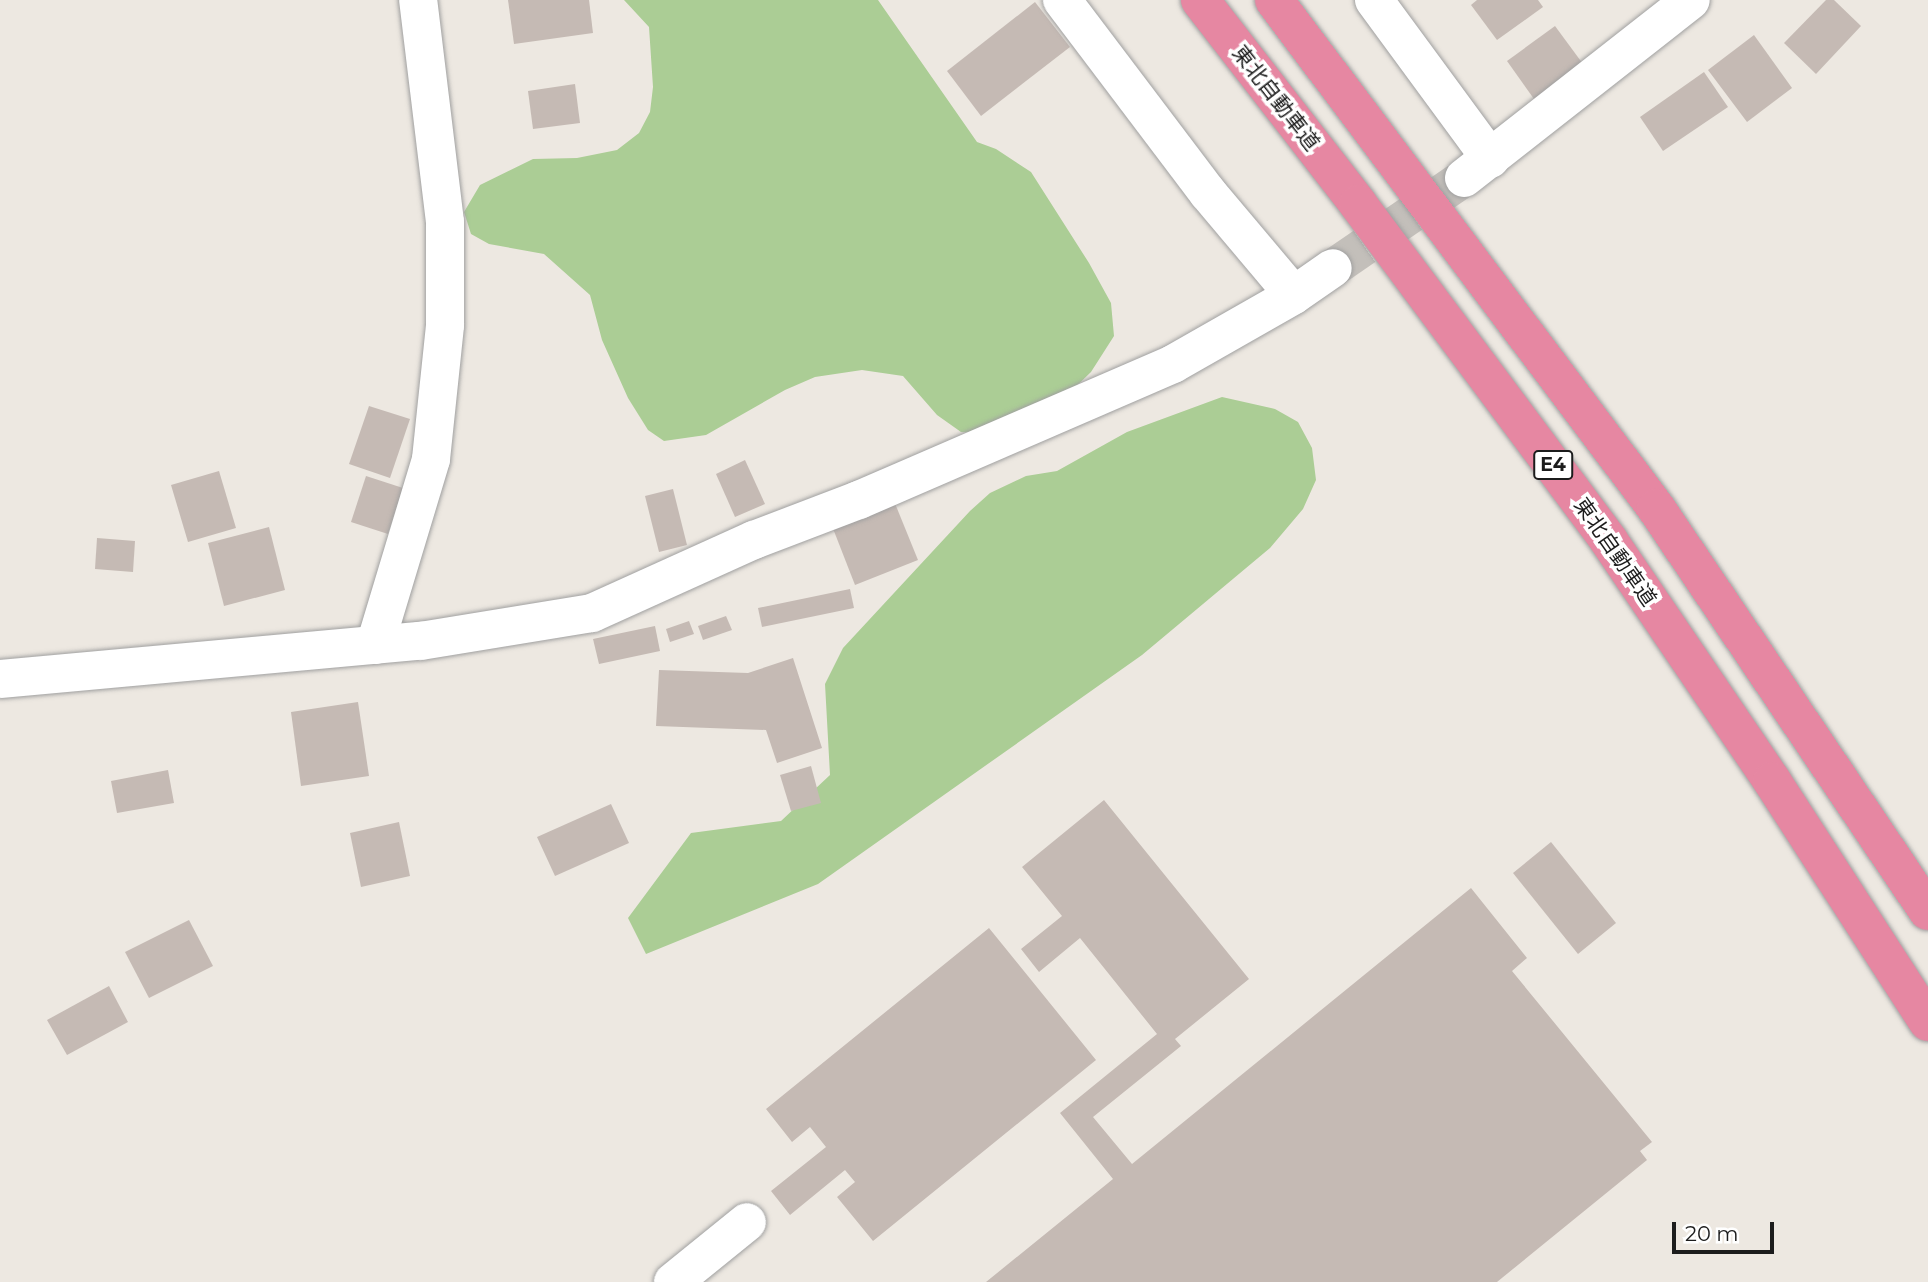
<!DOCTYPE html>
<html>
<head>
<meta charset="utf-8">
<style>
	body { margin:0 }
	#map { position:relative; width:1928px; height:1282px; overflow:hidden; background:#ede8e1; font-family:Montserrat,"Noto Sans JP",sans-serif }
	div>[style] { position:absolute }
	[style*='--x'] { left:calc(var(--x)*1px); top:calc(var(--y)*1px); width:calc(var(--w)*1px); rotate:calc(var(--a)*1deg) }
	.forest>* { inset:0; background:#abcd95 }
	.building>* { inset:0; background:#c5bab4 }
	.minor-tunnel>* { height:38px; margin-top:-19px; transform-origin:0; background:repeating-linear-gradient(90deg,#c3bfba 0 38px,transparent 0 57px) }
	.roads { filter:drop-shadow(0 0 2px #a0a0a0) drop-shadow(0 0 2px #a0a0a0) }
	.minor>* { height:38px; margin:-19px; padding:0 19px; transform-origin:19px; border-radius:19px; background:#fff }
	.highway>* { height:38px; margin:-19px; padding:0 19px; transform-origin:19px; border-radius:19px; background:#e687a2 }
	span { translate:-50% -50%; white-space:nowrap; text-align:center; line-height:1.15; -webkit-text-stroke:7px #fff; paint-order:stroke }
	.shield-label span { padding:2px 5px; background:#fff; border:2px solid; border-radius:5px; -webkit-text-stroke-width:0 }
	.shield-label { font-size:19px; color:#1c1c1c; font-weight:700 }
	.street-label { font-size:21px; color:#1c1c1c }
	.scale { position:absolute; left:1672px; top:1222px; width:102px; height:32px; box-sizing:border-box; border:4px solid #1c1c1c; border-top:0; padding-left:9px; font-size:21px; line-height:24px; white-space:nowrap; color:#1c1c1c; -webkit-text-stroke:5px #fff; paint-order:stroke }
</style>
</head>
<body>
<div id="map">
	<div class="forest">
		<div style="clip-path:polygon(624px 0,878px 0,977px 142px,996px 149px,1031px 172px,1089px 263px,1111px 303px,1114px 336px,1091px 372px,1063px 399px,979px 433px,961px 432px,937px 415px,903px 376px,862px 370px,815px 377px,785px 390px,706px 435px,664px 441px,648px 430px,628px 398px,602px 340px,590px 295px,544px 254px,489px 244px,471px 234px,464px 212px,480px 185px,533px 159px,577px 158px,617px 150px,639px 133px,650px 112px,653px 87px,649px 27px)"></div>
		<div style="clip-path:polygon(1222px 397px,1275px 409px,1298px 422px,1312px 448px,1316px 480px,1303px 509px,1270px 548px,1142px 655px,818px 884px,646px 954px,628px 918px,691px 833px,781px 821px,830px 775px,825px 684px,843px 648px,970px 511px,990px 493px,1026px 476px,1057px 471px,1127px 432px)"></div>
	</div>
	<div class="building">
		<div style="clip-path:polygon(508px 0,589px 0,593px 33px,514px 44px)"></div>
		<div style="clip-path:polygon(1477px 0,1538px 0,1543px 7px,1497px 40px,1471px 5px)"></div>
		<div style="clip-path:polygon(1826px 0,1834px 0,1861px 26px,1816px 74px,1784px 43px)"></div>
		<div style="clip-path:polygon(1035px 2px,1070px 47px,981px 116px,947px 71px)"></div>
		<div style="clip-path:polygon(1555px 26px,1583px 64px,1534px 99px,1507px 61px)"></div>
		<div style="clip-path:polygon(1754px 35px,1792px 88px,1747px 122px,1708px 70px)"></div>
		<div style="clip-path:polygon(1704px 72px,1728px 107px,1663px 151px,1640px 117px)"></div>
		<div style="clip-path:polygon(575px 84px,580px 123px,533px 129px,528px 91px)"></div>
		<div style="clip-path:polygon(369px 406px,410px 419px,390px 478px,349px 464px)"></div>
		<div style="clip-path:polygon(745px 460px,765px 504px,735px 517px,716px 474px)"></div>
		<div style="clip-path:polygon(219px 471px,236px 528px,188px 542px,171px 485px)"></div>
		<div style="clip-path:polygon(366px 476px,403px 488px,388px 534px,351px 522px)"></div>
		<div style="clip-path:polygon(673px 489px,687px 545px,659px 552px,645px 496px)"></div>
		<div style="clip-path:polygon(894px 501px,918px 560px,855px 585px,832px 526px)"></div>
		<div style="clip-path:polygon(269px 527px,285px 590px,224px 606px,208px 543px)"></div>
		<div style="clip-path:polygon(97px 538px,135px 541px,133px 572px,95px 569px)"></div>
		<div style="clip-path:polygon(850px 589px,854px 608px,762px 627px,758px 608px)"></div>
		<div style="clip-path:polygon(726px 616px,732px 630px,703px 640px,698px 626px)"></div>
		<div style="clip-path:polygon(689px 621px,694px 634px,670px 642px,666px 629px)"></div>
		<div style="clip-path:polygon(655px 626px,660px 651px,599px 664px,593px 639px)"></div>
		<div style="clip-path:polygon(793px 658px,822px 748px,777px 763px,766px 730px,656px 726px,659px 670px,748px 673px)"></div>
		<div style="clip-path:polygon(358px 702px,369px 776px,301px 786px,291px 712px)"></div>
		<div style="clip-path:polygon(811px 766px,821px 803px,791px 811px,780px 775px)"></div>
		<div style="clip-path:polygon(168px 770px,174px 803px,117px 813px,111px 781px)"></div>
		<div style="clip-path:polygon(1104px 800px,1249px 979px,1175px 1039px,1181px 1046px,1093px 1117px,1132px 1164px,1471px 888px,1527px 958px,1512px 971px,1652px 1142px,1640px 1151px,1647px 1160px,1497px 1282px,986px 1282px,1113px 1179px,1060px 1113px,1157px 1034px,1080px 938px,1039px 972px,1021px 949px,1062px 916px,1022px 867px)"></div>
		<div style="clip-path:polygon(611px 804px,629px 843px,555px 876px,537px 837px)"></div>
		<div style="clip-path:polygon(399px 822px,410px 876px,361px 887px,350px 833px)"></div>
		<div style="clip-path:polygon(1551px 842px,1616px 923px,1578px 954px,1513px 873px)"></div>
		<div style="clip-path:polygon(189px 920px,213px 966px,149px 998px,125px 952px)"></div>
		<div style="clip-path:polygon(989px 928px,1096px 1060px,873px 1241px,837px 1197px,855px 1182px,845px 1170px,790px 1215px,771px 1191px,826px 1147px,810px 1127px,792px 1142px,766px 1109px)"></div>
		<div style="clip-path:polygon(109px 986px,128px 1022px,67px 1055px,47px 1020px)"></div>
	</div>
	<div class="minor-tunnel">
		<div style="--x:1333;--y:268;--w:159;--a:-34.5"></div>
	</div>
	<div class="roads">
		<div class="minor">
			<div style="--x:1062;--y:0;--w:242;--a:52.9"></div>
			<div style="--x:1208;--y:193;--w:133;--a:49.9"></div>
			<div style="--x:1374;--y:0;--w:197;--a:53.7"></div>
			<div style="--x:1464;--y:178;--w:288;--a:-38.1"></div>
			<div style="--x:375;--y:645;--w:194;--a:-73.2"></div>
			<div style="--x:431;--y:459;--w:135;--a:-84"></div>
			<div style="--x:445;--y:325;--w:103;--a:-90"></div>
			<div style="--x:445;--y:222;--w:224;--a:-96.9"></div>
			<div style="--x:0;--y:679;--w:423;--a:-5.2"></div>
			<div style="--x:421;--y:641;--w:173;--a:-9.3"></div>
			<div style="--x:592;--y:613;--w:178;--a:-24.3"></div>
			<div style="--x:754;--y:540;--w:112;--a:-20.9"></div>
			<div style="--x:859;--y:500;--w:342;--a:-23.4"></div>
			<div style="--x:1173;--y:364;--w:139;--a:-29.7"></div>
			<div style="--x:1294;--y:295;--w:47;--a:-34.7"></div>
			<div style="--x:673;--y:1282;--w:95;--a:-39"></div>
		</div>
		<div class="highway">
			<div style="--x:1200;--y:0;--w:258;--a:52.2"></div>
			<div style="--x:1358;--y:204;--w:420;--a:53.3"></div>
			<div style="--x:1609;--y:541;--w:290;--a:55.8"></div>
			<div style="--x:1772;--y:781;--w:287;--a:57.1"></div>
			<div style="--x:1274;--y:0;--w:636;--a:53.06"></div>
			<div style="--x:1656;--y:508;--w:486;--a:56"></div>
		</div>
	</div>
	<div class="shield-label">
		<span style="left:1553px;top:465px">E4</span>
	</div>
	<div class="street-label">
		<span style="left:1276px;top:98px;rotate:52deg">東北自動車道</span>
		<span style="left:1615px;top:552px;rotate:55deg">東北自動車道</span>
	</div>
	<div class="scale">20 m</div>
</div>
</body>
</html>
